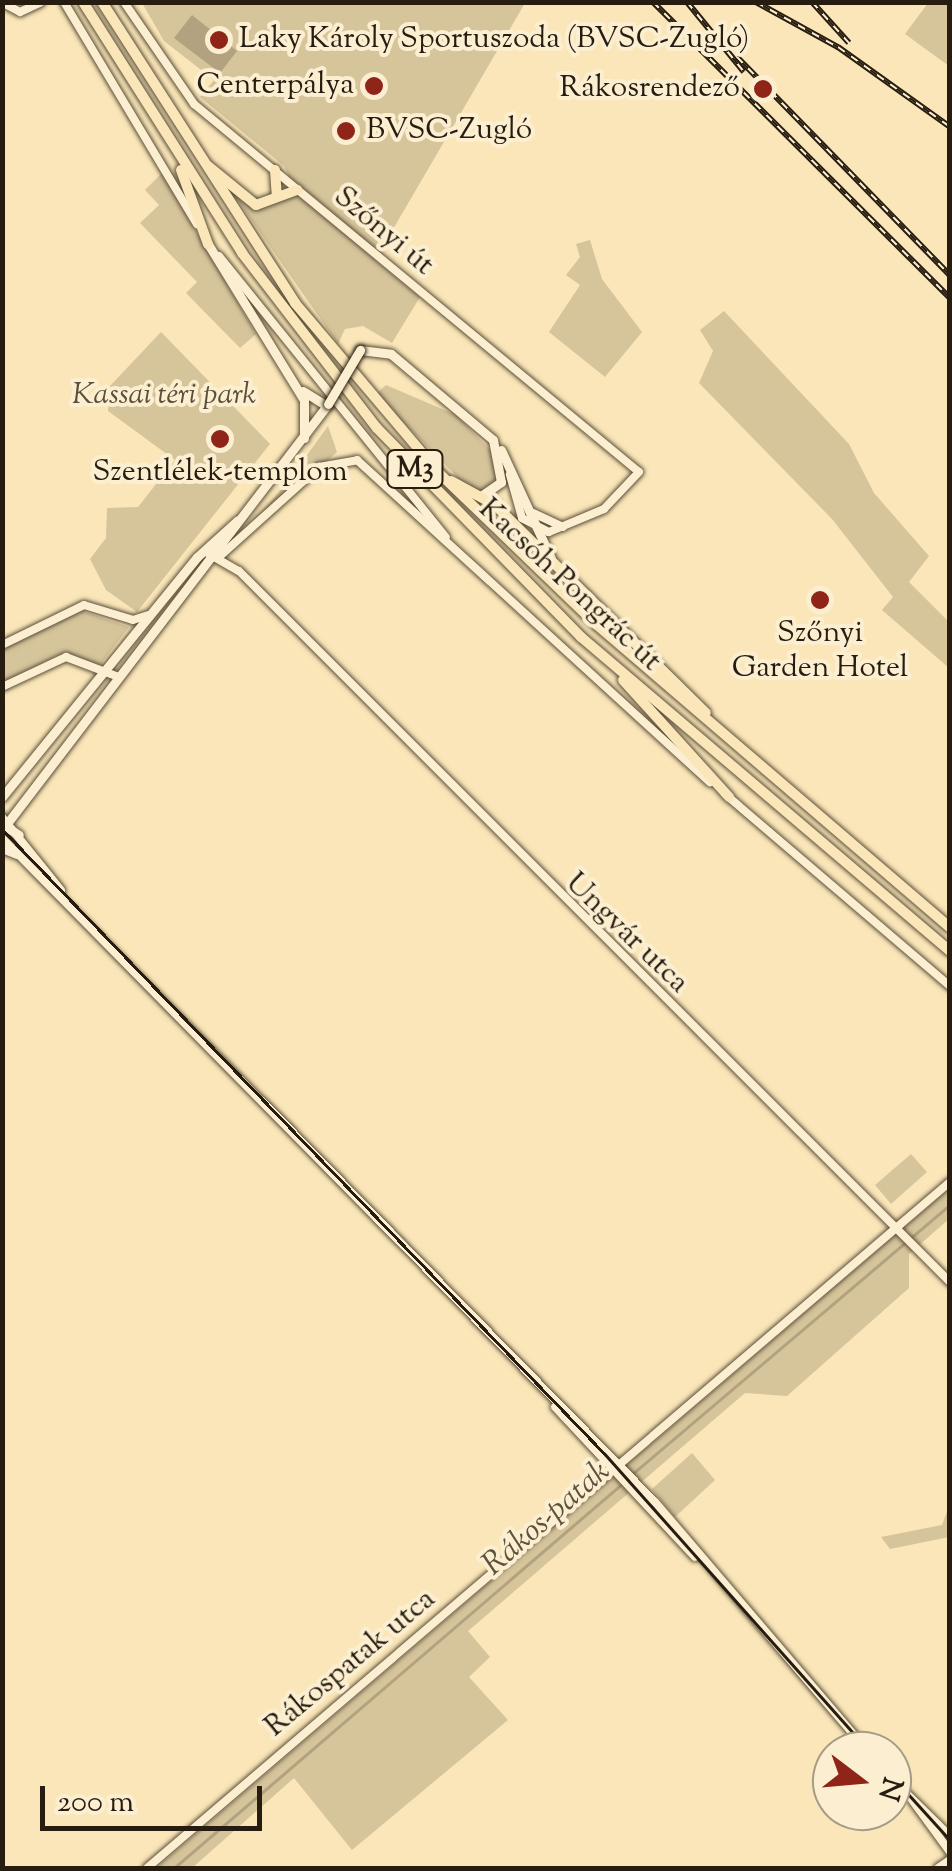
<!DOCTYPE html>
<html>
<head>
<meta charset="utf-8">
<style>
	body { margin:0 }
	#map { position:relative; width:952px; height:1871px; overflow:hidden; background:#fae6b8; font-family:"Sorts Mill Goudy",serif }
	div>[style] { position:absolute }
	[style*='--x'] { left:calc(var(--x)*1px); top:calc(var(--y)*1px); width:calc(var(--w)*1px); rotate:calc(var(--a)*1deg) }
	.green>* { inset:0; background:#d6c49b }
	.water>* { inset:0; background:#b2a27f }
	.stream>* { height:2.5px; margin:-1.25px; padding:0 1.25px; transform-origin:1.25px; border-radius:1.25px; background:#b2a27f }
	.roads { filter:drop-shadow(0 0 2px #5b4f3a) drop-shadow(0 0 2px #5b4f3a) }
	.tertiary>* { height:8px; margin:-4px; padding:0 4px; transform-origin:4px; border-radius:4px; background:#fcefd1 }
	.secondary>* { height:9px; margin:-4.5px; padding:0 4.5px; transform-origin:4.5px; border-radius:4.5px; background:#fcefd1 }
	.primary>* { height:10px; margin:-5px; padding:0 5px; transform-origin:5px; border-radius:5px; background:#fae6b8 }
	.tram>* { height:2.5px; margin:-1.25px; padding:0 1.25px; transform-origin:1.25px; border-radius:1.25px; background:#261d10 }
	.rail>* { height:6px; margin-top:-3px; transform-origin:0; background:repeating-linear-gradient(90deg,#fcefd1 0 8px,#261d10 0 16px); box-sizing:border-box; border-block:2px solid #261d10 }
	.bridges { filter:drop-shadow(0 0 2px #261d10) drop-shadow(0 0 2px #261d10) }
	.secondary-bridge>* { height:9px; margin:-4.5px; padding:0 4.5px; transform-origin:4.5px; border-radius:4.5px; background:#fcefd1 }
	.dots>* { width:28px; height:28px; translate:-50% -50%; box-sizing:border-box; border:5px solid #fcefd1; border-radius:50% }
	span { translate:-50% -50%; white-space:nowrap; text-align:center; line-height:1.15; -webkit-text-stroke:8px #fcefd1; paint-order:stroke }
	.shield-label span { padding:2px 8px; background:#fcefd1; border:2px solid; border-radius:8px; -webkit-text-stroke-width:0 }
	.shield-label { font-size:28px; color:#261d10; font-weight:700 }
	.poi-label { font-size:30px; color:#261d10 }
	.left { translate:0 -50%; text-align:left }
	.right { translate:-100% -50%; text-align:right }
	.street-label { font-size:30px; color:#261d10 }
	.park-label { font-size:30px; color:#5b4f3a; font-style:italic }
	.water-label { font-size:32px; color:#5e523c; font-style:italic }
	.frame { position:absolute; inset:0; border:5px solid #261d10; pointer-events:none }
	.north { position:absolute; left:812px; top:1731px; width:100px; height:100px; box-sizing:border-box; background:#fcefd1; border:2px solid #a69b84; border-radius:50%; rotate:106deg; font-size:28px; font-weight:700; line-height:40px; text-align:center; color:#261d10 }
	.north::after { content:''; display:block; margin:auto; width:35px; height:45px; background:#8f2418; clip-path:polygon(50% 0,100% 100%,50% 72%,0 100%) }
	.scale { position:absolute; left:40px; top:1786px; width:222px; height:45px; box-sizing:border-box; border:5px solid #261d10; border-top:0; padding-left:12px; font-size:30px; line-height:35px; white-space:nowrap; color:#261d10; -webkit-text-stroke:8px #fcefd1; paint-order:stroke }
</style>
</head>
<body>
<div id="map">
	<div class="green">
		<div style="clip-path:polygon(142px 3px,525px 3px,375px 260px,420px 297px,392px 343px,363px 326px,345px 329px,338px 344px,232px 192px,258px 209px,297px 194px,284px 166px,200px 97px,214px 80px,164px 41px)"></div>
		<div style="clip-path:polygon(928px 3px,949px 3px,949px 66px,905px 34px)"></div>
		<div style="clip-path:polygon(162px 173px,256px 334px,240px 348px,186px 293px,197px 282px,140px 223px,159px 205px,145px 190px)"></div>
		<div style="clip-path:polygon(590px 240px,602px 279px,642px 332px,605px 377px,549px 332px,580px 285px,566px 275px,580px 257px,576px 244px)"></div>
		<div style="clip-path:polygon(724px 311px,849px 444px,874px 493px,929px 556px,909px 582px,949px 622px,949px 668px,882px 610px,893px 597px,832px 519px,699px 383px,713px 351px,700px 330px)"></div>
		<div style="clip-path:polygon(161px 332px,270px 444px,137px 612px,106px 590px,90px 559px,106px 538px,107px 508px,138px 507px,175px 460px,108px 411px,110px 386px)"></div>
		<div style="clip-path:polygon(386px 385px,456px 415px,494px 454px,498px 480px,482px 493px,469px 489px,376px 394px)"></div>
		<div style="clip-path:polygon(328px 426px,337px 452px,236px 543px,289px 480px)"></div>
		<div style="clip-path:polygon(82px 611px,129px 627px,97px 669px,58px 655px,3px 684px,3px 646px)"></div>
		<div style="clip-path:polygon(911px 1154px,927px 1172px,891px 1204px,875px 1185px)"></div>
		<div style="clip-path:polygon(949px 1189px,949px 1219px,909px 1254px,909px 1288px,787px 1396px,745px 1393px,468px 1631px,490px 1657px,469px 1677px,508px 1720px,352px 1850px,294px 1778px,192px 1868px,156px 1868px)"></div>
		<div style="clip-path:polygon(692px 1453px,715px 1480px,675px 1517px,652px 1489px)"></div>
		<div style="clip-path:polygon(949px 1506px,949px 1537px,890px 1549px,881px 1537px,942px 1525px)"></div>
	</div>
	<div class="water">
		<div style="clip-path:polygon(192px 15px,237px 51px,220px 73px,174px 38px)"></div>
	</div>
	<div class="stream">
		<div style="--x:630;--y:1476;--w:419;--a:-40.3"></div>
		<div style="--x:174;--y:1868;--w:593;--a:-40.62"></div>
	</div>
	<div class="roads">
		<div class="tertiary">
			<div style="--x:64;--y:2;--w:259;--a:59.1"></div>
			<div style="--x:124;--y:2;--w:124;--a:55.5"></div>
			<div style="--x:194;--y:104;--w:577;--a:39.59"></div>
			<div style="--x:639;--y:472;--w:51;--a:133.4"></div>
			<div style="--x:604;--y:509;--w:60;--a:157.3"></div>
			<div style="--x:549;--y:532;--w:30;--a:-153"></div>
			<div style="--x:522;--y:518;--w:45;--a:-105.6"></div>
			<div style="--x:5;--y:4;--w:17;--a:28"></div>
			<div style="--x:20;--y:12;--w:23;--a:-25"></div>
			<div style="--x:219;--y:256;--w:361;--a:51.1"></div>
			<div style="--x:533;--y:513;--w:33;--a:25"></div>
			<div style="--x:209;--y:554;--w:34;--a:30"></div>
			<div style="--x:239;--y:571;--w:1006;--a:45"></div>
			<div style="--x:219;--y:557;--w:135;--a:-42"></div>
			<div style="--x:319;--y:467;--w:39;--a:-10"></div>
			<div style="--x:357;--y:460;--w:478;--a:42.4"></div>
			<div style="--x:2;--y:645;--w:91;--a:-26"></div>
			<div style="--x:84;--y:605;--w:51;--a:17"></div>
			<div style="--x:133;--y:620;--w:16;--a:-18"></div>
			<div style="--x:2;--y:687;--w:71;--a:-25.1"></div>
			<div style="--x:66;--y:657;--w:57;--a:20.7"></div>
			<div style="--x:725;--y:794;--w:296;--a:40.5"></div>
			<div style="--x:2;--y:817;--w:94;--a:51.1"></div>
			<div style="--x:2;--y:838;--w:573;--a:45.42"></div>
			<div style="--x:262;--y:1101;--w:561;--a:45.58"></div>
			<div style="--x:655;--y:1502;--w:328;--a:49.5"></div>
			<div style="--x:555;--y:1407;--w:205;--a:47"></div>
			<div style="--x:892;--y:1779;--w:81;--a:44.5"></div>
			<div style="--x:912;--y:1800;--w:64;--a:53.8"></div>
			<div style="--x:147;--y:1868;--w:1056;--a:-40.51"></div>
			<div style="--x:938;--y:1868;--w:14;--a:-34"></div>
		</div>
		<div class="secondary">
			<div style="--x:208;--y:244;--w:183;--a:58.4"></div>
			<div style="--x:304;--y:400;--w:38;--a:90"></div>
			<div style="--x:360;--y:350;--w:31;--a:7"></div>
			<div style="--x:391;--y:354;--w:133;--a:40.1"></div>
			<div style="--x:493;--y:440;--w:43;--a:79.2"></div>
			<div style="--x:501;--y:482;--w:24;--a:145"></div>
			<div style="--x:303;--y:391;--w:28;--a:32"></div>
			<div style="--x:501;--y:450;--w:119;--a:65.2"></div>
			<div style="--x:2;--y:797;--w:309;--a:-50.9"></div>
			<div style="--x:197;--y:557;--w:55;--a:-42.1"></div>
			<div style="--x:2;--y:824;--w:20;--a:33"></div>
			<div style="--x:2;--y:830;--w:536;--a:-52.57"></div>
			<div style="--x:2;--y:848;--w:16;--a:22"></div>
		</div>
		<div class="primary">
			<div style="--x:83;--y:2;--w:297;--a:57.6"></div>
			<div style="--x:242;--y:253;--w:221;--a:52.4"></div>
			<div style="--x:377;--y:428;--w:292;--a:45.7"></div>
			<div style="--x:581;--y:637;--w:485;--a:40.4"></div>
			<div style="--x:102;--y:2;--w:358;--a:57.3"></div>
			<div style="--x:295;--y:303;--w:224;--a:49.7"></div>
			<div style="--x:440;--y:474;--w:218;--a:43.9"></div>
			<div style="--x:597;--y:625;--w:465;--a:40.6"></div>
			<div style="--x:208;--y:166;--w:62;--a:39.1"></div>
			<div style="--x:256;--y:205;--w:44;--a:-20.1"></div>
			<div style="--x:181;--y:170;--w:79;--a:70"></div>
			<div style="--x:275;--y:170;--w:26;--a:86"></div>
			<div style="--x:451;--y:481;--w:50;--a:28.6"></div>
			<div style="--x:495;--y:505;--w:296;--a:44.6"></div>
			<div style="--x:623;--y:680;--w:158;--a:47.8"></div>
		</div>
	</div>
	<div class="tram">
		<div style="--x:2;--y:829;--w:868;--a:46.03"></div>
		<div style="--x:605;--y:1454;--w:398;--a:48.3"></div>
		<div style="--x:892;--y:1776;--w:86;--a:47.8"></div>
	</div>
	<div class="rail">
		<div style="--x:653;--y:2;--w:419;--a:44.9"></div>
		<div style="--x:687;--y:2;--w:90;--a:50.8"></div>
		<div style="--x:756;--y:2;--w:94;--a:28.8"></div>
		<div style="--x:838;--y:47;--w:138;--a:35.5"></div>
		<div style="--x:812;--y:2;--w:55;--a:47.9"></div>
		<div style="--x:737;--y:57;--w:305;--a:45.7"></div>
	</div>
	<div class="bridges">
		<div class="secondary-bridge">
			<div style="--x:328;--y:404;--w:63;--a:-59.3"></div>
		</div>
	</div>
	<div class="dots">
		<div style="left:219px;top:40px;background:#8f2418"></div>
		<div style="left:374px;top:86px;background:#8f2418"></div>
		<div style="left:763px;top:89px;background:#8f2418"></div>
		<div style="left:346px;top:131px;background:#8f2418"></div>
		<div style="left:220px;top:439px;background:#8f2418"></div>
		<div style="left:820px;top:600px;background:#8f2418"></div>
	</div>
	<div class="shield-label">
		<span style="left:415px;top:469px">M3</span>
	</div>
	<div class="poi-label">
		<span class="left" style="left:239px;top:40px">Laky Károly Sportuszoda (BVSC-Zugló)</span>
		<span class="right" style="left:354px;top:86px">Centerpálya</span>
		<span class="right" style="left:740px;top:89px">Rákosrendező</span>
		<span class="left" style="left:366px;top:131px">BVSC-Zugló</span>
		<span style="left:220px;top:473px">Szentlélek-templom</span>
		<span style="left:820px;top:651px">Szőnyi<br>Garden Hotel</span>
	</div>
	<div class="street-label">
		<span style="left:383px;top:232px;rotate:40deg">Szőnyi út</span>
		<span style="left:569px;top:586px;rotate:43deg">Kacsóh Pongrác út</span>
		<span style="left:626px;top:934px;rotate:44deg">Ungvár utca</span>
		<span style="left:351px;top:1664px;rotate:-40deg">Rákospatak utca</span>
	</div>
	<div class="park-label">
		<span style="left:164px;top:396px">Kassai téri park</span>
	</div>
	<div class="water-label">
		<span style="left:547px;top:1519px;rotate:-41deg">Rákos-patak</span>
	</div>
	<div class="frame"></div>
	<div class="north">N</div>
	<div class="scale">200 m</div>
</div>
</body>
</html>
